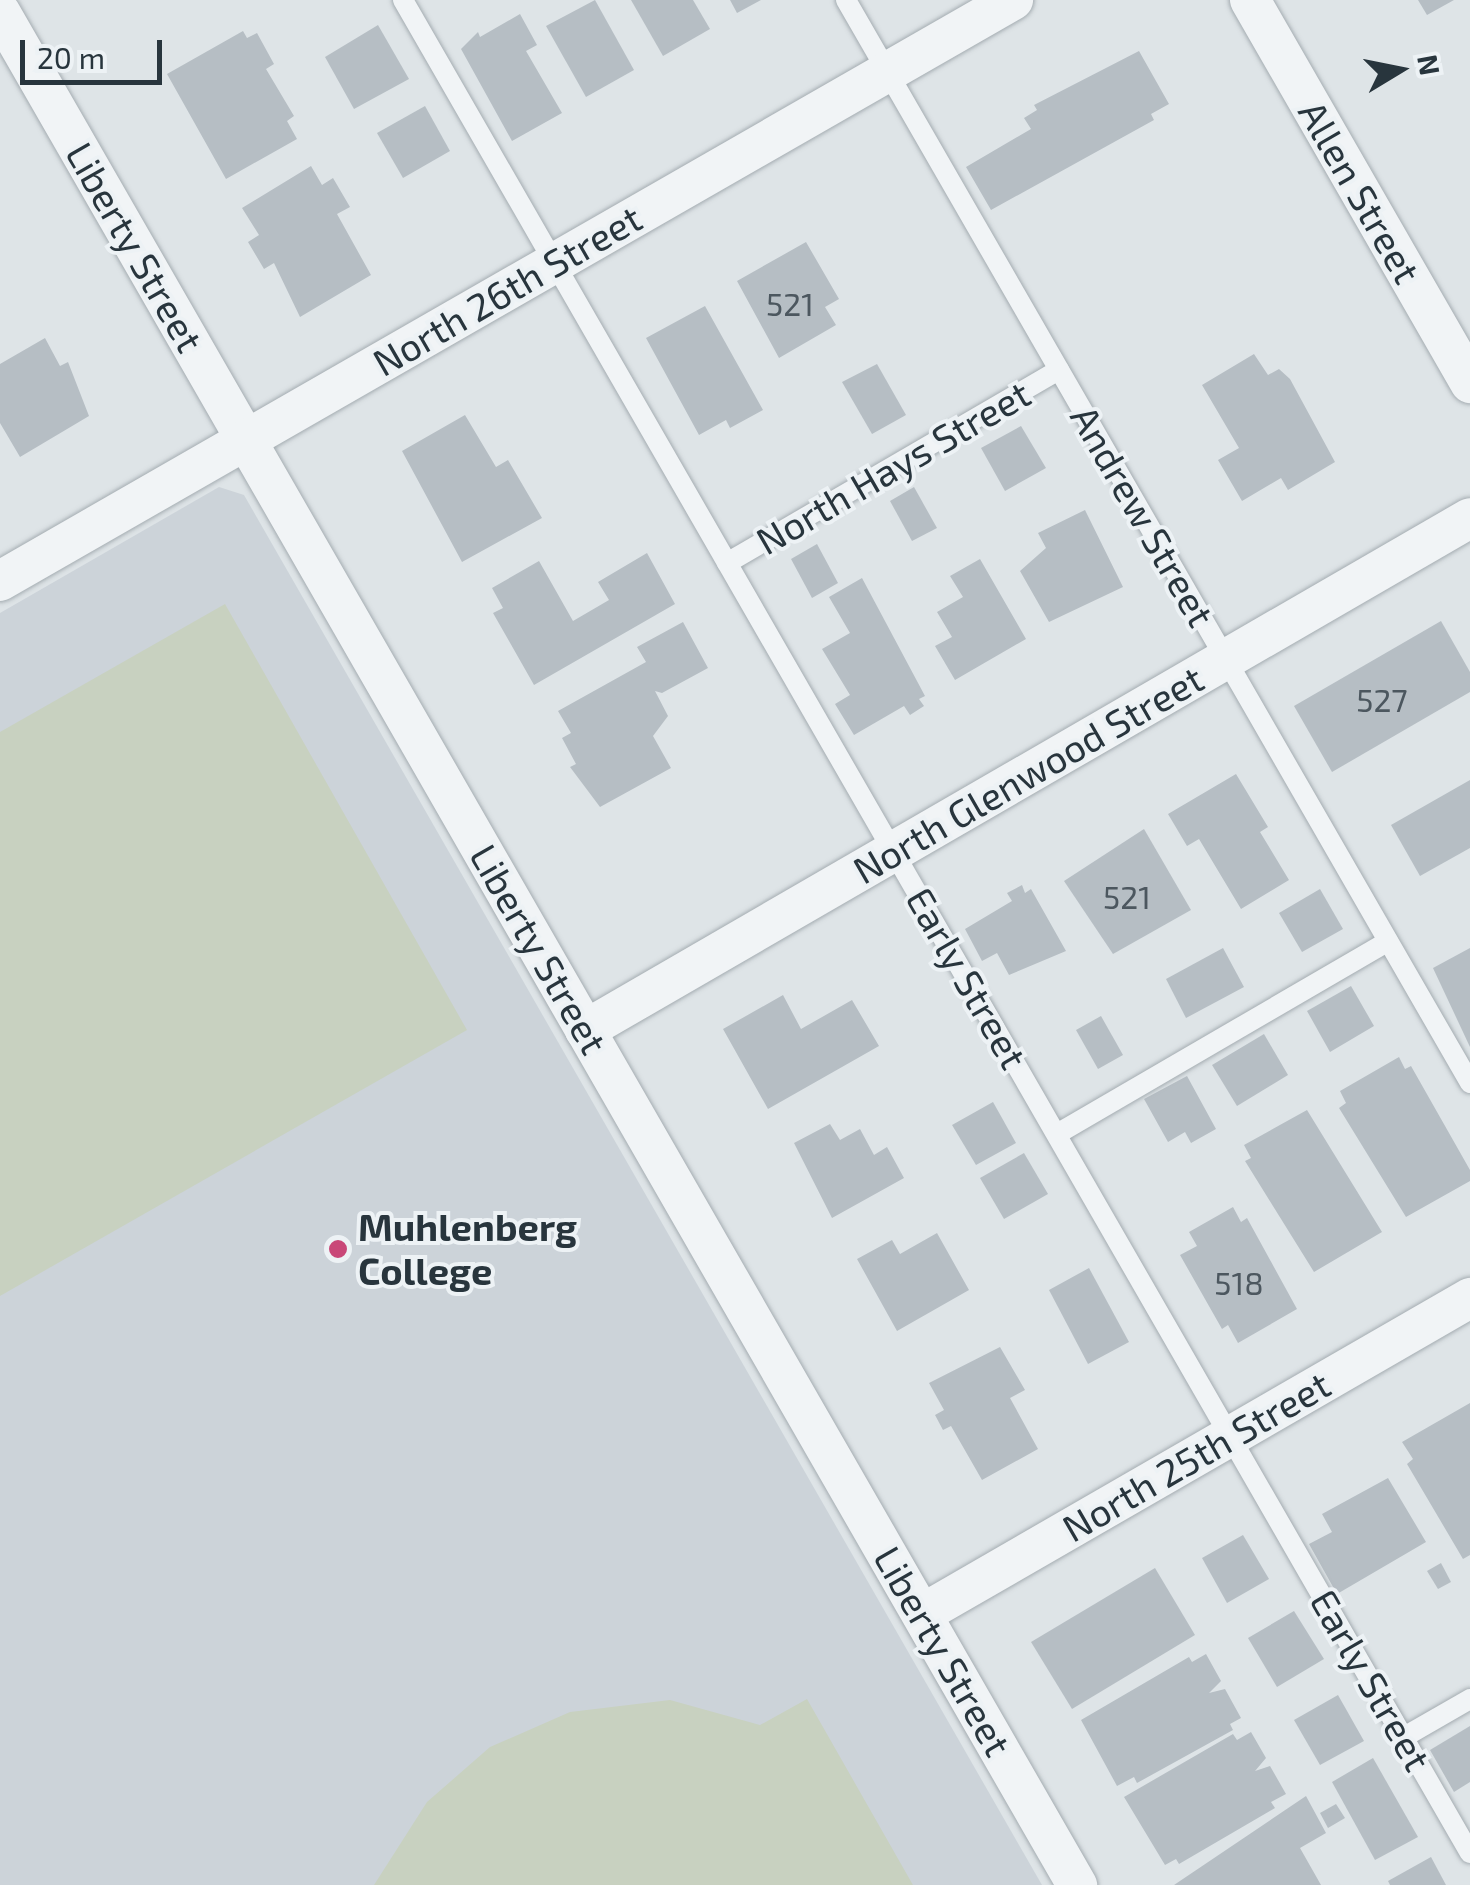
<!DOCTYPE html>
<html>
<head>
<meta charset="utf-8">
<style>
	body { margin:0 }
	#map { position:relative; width:1470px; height:1885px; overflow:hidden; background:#dee4e7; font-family:"Exo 2",sans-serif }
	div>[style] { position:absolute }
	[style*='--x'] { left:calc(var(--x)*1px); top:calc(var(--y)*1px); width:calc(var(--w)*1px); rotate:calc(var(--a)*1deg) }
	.built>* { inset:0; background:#ccd3d9 }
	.green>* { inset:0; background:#c8d1c0 }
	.building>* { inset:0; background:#b6bec4 }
	.roads { filter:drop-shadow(0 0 2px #a4acb1) drop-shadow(0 0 2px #a4acb1) }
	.lane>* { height:20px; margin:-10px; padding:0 10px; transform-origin:10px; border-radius:10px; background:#f1f4f6 }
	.street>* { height:40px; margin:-20px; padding:0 20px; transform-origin:20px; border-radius:20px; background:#f1f4f6 }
	.dots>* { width:28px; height:28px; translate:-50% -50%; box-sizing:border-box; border:5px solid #edf2f5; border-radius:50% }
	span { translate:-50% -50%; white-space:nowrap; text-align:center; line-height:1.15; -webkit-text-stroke:8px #edf2f5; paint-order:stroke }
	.number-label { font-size:32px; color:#4c575f }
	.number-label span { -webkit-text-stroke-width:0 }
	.street-label { font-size:38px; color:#28353d }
	.poi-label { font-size:38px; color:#28353d; font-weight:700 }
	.left { translate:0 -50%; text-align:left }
	.north { position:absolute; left:1350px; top:20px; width:100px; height:100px; -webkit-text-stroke:8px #edf2f5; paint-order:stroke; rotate:80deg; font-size:28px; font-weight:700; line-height:40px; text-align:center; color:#28353d }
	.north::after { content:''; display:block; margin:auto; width:35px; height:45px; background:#28353d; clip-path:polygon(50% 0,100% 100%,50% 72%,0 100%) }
	.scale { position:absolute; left:20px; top:40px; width:142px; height:45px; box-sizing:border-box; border:5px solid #28353d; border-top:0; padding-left:12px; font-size:30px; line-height:35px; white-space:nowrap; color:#28353d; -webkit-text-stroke:8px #edf2f5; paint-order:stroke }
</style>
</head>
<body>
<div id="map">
	<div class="built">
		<div style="clip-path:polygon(219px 487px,244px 495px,1042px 1885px,0 1885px,0 613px)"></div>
	</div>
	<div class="green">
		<div style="clip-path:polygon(225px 604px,467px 1030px,0 1296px,0 732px)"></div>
		<div style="clip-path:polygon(807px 1699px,913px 1885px,374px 1885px,427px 1802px,490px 1747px,570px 1712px,670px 1700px,760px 1725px)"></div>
	</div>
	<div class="building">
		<div style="clip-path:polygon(595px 0,634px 70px,586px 97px,546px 26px)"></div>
		<div style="clip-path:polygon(631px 0,693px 0,710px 29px,663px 56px)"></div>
		<div style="clip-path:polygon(730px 0,761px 0,737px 13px)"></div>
		<div style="clip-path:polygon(1418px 0,1454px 0,1427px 15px)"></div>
		<div style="clip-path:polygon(520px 14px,537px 45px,526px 51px,562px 113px,512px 141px,461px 49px,478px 32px,480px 37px)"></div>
		<div style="clip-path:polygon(378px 25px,409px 79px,354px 109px,325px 57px)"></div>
		<div style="clip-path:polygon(243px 31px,247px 38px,257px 33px,274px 64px,266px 69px,294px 116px,287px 121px,297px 139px,226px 179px,167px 74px)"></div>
		<div style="clip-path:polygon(1139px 51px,1169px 104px,1151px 114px,1154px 120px,991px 210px,966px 167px,1031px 129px,1024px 118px,1037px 110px,1034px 105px)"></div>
		<div style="clip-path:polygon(425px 106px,450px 151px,403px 178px,377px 133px)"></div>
		<div style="clip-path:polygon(311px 166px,322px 185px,333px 178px,350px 207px,337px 214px,371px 275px,300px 317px,274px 263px,264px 269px,248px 242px,259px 235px,242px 208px)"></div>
		<div style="clip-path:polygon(806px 242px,839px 299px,825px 307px,836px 325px,779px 358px,737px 281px)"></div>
		<div style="clip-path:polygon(705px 306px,763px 410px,730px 428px,726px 420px,699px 435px,646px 338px)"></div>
		<div style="clip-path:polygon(45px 338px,60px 366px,68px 362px,89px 416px,20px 457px,0 423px,0 364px)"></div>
		<div style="clip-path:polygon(1254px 354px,1268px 375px,1279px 369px,1290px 379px,1335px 462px,1288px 490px,1281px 478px,1242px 501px,1218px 460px,1239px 448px,1202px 385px)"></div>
		<div style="clip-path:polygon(877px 364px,906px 415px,872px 434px,842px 382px)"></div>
		<div style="clip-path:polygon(465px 415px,496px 467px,508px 460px,542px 518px,462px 562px,402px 451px)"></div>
		<div style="clip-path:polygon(1021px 426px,1046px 468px,1005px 491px,981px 448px)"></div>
		<div style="clip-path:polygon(914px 487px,937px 528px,912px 541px,890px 501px)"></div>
		<div style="clip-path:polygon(1085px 510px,1123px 587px,1049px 622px,1020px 571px,1046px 548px,1038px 533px)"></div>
		<div style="clip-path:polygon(817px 544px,838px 583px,812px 598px,791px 559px)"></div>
		<div style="clip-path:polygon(647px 553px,675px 604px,534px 685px,493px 613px,503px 608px,492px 588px,539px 561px,573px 621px,609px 600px,598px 582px)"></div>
		<div style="clip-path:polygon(980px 559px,1026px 639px,955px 680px,935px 646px,952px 637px,937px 612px,963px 597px,950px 576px)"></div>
		<div style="clip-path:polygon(862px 578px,925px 696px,919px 699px,924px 706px,910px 715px,904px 706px,854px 735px,835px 704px,850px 695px,822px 649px,850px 633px,829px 597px)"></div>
		<div style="clip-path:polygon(1441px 621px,1470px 672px,1470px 692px,1332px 772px,1294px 706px)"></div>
		<div style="clip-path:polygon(683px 622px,708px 668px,662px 693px,655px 691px,668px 716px,653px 736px,671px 768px,600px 807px,570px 767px,576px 764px,562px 738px,571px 733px,558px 711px,646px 662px,637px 647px)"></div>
		<div style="clip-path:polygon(1236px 774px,1268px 827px,1260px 832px,1289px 880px,1241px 909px,1199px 839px,1187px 846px,1168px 814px)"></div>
		<div style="clip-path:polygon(1470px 780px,1470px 848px,1420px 876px,1391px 825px)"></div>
		<div style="clip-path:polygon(1144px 829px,1191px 910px,1113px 954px,1064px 881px)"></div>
		<div style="clip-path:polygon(1022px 885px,1025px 893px,1031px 889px,1066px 951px,1009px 975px,997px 953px,982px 961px,965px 929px,1012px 901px,1007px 893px)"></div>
		<div style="clip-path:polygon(1320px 889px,1343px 929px,1302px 952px,1279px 913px)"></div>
		<div style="clip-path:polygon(1223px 948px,1244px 987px,1186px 1018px,1166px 979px)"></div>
		<div style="clip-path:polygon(1470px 948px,1470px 1047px,1433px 968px)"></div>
		<div style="clip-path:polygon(1351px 986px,1374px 1026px,1330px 1052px,1307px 1011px)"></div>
		<div style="clip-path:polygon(783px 995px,801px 1029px,852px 1000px,879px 1046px,768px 1109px,723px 1029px)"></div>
		<div style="clip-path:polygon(1101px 1016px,1123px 1055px,1098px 1069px,1076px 1030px)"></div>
		<div style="clip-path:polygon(1264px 1034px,1288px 1075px,1237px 1106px,1212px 1065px)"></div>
		<div style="clip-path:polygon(1399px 1057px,1405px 1069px,1411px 1066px,1470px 1170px,1470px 1181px,1406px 1217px,1339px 1108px,1346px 1103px,1340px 1091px)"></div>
		<div style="clip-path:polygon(1187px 1076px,1216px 1129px,1191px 1143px,1185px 1132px,1168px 1142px,1144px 1099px)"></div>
		<div style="clip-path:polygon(993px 1102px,1016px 1143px,976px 1165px,952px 1125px)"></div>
		<div style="clip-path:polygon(1307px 1110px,1382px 1232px,1314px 1272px,1245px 1161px,1251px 1158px,1244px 1145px)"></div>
		<div style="clip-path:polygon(830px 1124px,840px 1140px,860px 1129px,874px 1155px,887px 1147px,904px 1178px,832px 1218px,794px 1143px)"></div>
		<div style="clip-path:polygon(1024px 1153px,1048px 1194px,1004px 1219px,980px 1178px)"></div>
		<div style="clip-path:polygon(1233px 1207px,1241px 1222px,1247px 1218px,1297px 1309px,1238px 1343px,1228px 1325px,1222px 1329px,1180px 1255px,1197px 1246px,1189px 1232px)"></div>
		<div style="clip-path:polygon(937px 1233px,969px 1290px,897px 1331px,857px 1259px,892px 1240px,900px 1254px)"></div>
		<div style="clip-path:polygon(1089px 1268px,1129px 1342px,1088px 1364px,1049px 1290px)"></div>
		<div style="clip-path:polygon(1000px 1347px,1025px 1390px,1010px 1398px,1038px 1449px,982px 1480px,951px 1426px,943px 1430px,935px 1415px,944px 1410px,929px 1383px)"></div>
		<div style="clip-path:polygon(1470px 1403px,1470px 1555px,1463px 1559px,1407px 1464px,1413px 1459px,1402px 1442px)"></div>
		<div style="clip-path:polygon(1388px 1478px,1426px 1542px,1337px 1594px,1309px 1544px,1332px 1532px,1322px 1514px)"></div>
		<div style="clip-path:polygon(1243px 1535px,1269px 1579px,1227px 1603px,1202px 1558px)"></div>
		<div style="clip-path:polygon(1441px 1563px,1451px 1582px,1438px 1589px,1427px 1571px)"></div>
		<div style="clip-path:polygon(1155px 1568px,1195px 1635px,1072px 1709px,1031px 1642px)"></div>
		<div style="clip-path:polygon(1294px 1611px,1324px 1659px,1277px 1687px,1248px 1638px)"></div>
		<div style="clip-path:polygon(1206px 1654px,1221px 1681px,1209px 1693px,1225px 1689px,1241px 1718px,1230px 1724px,1233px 1730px,1137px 1783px,1134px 1777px,1117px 1786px,1081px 1720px,1189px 1657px,1192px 1662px)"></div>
		<div style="clip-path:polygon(1338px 1695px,1364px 1741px,1320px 1765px,1294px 1720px)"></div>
		<div style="clip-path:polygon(1470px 1726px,1470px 1782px,1454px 1792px,1430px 1750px)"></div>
		<div style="clip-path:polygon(1251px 1732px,1266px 1758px,1255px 1771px,1270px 1766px,1286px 1794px,1271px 1802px,1275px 1808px,1179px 1864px,1176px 1859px,1165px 1865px,1124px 1797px,1233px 1734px,1237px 1740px)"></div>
		<div style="clip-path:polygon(1373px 1758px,1418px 1837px,1375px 1860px,1332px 1782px)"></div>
		<div style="clip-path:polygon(1306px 1796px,1326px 1833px,1300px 1848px,1321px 1885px,1174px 1885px)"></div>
		<div style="clip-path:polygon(1336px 1804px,1345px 1818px,1328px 1828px,1320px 1813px)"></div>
		<div style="clip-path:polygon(1431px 1857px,1446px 1885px,1390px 1885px,1388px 1881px)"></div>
	</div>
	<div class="roads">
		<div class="lane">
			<div style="--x:403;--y:0;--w:2138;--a:60.07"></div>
			<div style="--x:846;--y:0;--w:1250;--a:60.05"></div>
			<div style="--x:727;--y:563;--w:384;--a:-30.2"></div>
			<div style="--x:1057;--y:1134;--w:383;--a:-30.2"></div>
			<div style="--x:1404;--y:1737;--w:76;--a:-29.9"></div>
		</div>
		<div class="street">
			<div style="--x:1250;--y:0;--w:442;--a:60.1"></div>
			<div style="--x:0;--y:12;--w:2161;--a:60.1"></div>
			<div style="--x:0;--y:581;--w:1168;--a:-29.84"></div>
			<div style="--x:585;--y:1030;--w:1022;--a:-30.05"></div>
			<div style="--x:922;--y:1614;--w:633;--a:-29.97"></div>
		</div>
	</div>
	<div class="dots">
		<div style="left:338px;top:1249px;background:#c94778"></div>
	</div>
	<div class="number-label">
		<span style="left:790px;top:303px">521</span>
		<span style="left:1382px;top:699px">527</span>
		<span style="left:1127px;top:896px">521</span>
		<span style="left:1239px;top:1282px">518</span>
	</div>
	<div class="street-label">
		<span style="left:1360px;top:192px;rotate:60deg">Allen Street</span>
		<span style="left:135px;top:247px;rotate:60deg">Liberty Street</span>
		<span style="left:507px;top:290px;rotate:-30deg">North 26th Street</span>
		<span style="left:893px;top:467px;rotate:-30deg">North Hays Street</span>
		<span style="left:1143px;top:516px;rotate:60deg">Andrew Street</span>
		<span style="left:1028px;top:774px;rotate:-30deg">North Glenwood Street</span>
		<span style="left:539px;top:949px;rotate:60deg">Liberty Street</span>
		<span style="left:967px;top:978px;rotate:60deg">Early Street</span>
		<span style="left:1196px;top:1456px;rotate:-30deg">North 25th Street</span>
		<span style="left:943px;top:1651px;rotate:60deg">Liberty Street</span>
		<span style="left:1371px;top:1680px;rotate:60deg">Early Street</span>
	</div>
	<div class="poi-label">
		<span class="left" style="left:358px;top:1249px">Muhlenberg<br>College</span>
	</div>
	<div class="north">N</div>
	<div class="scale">20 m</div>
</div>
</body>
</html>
